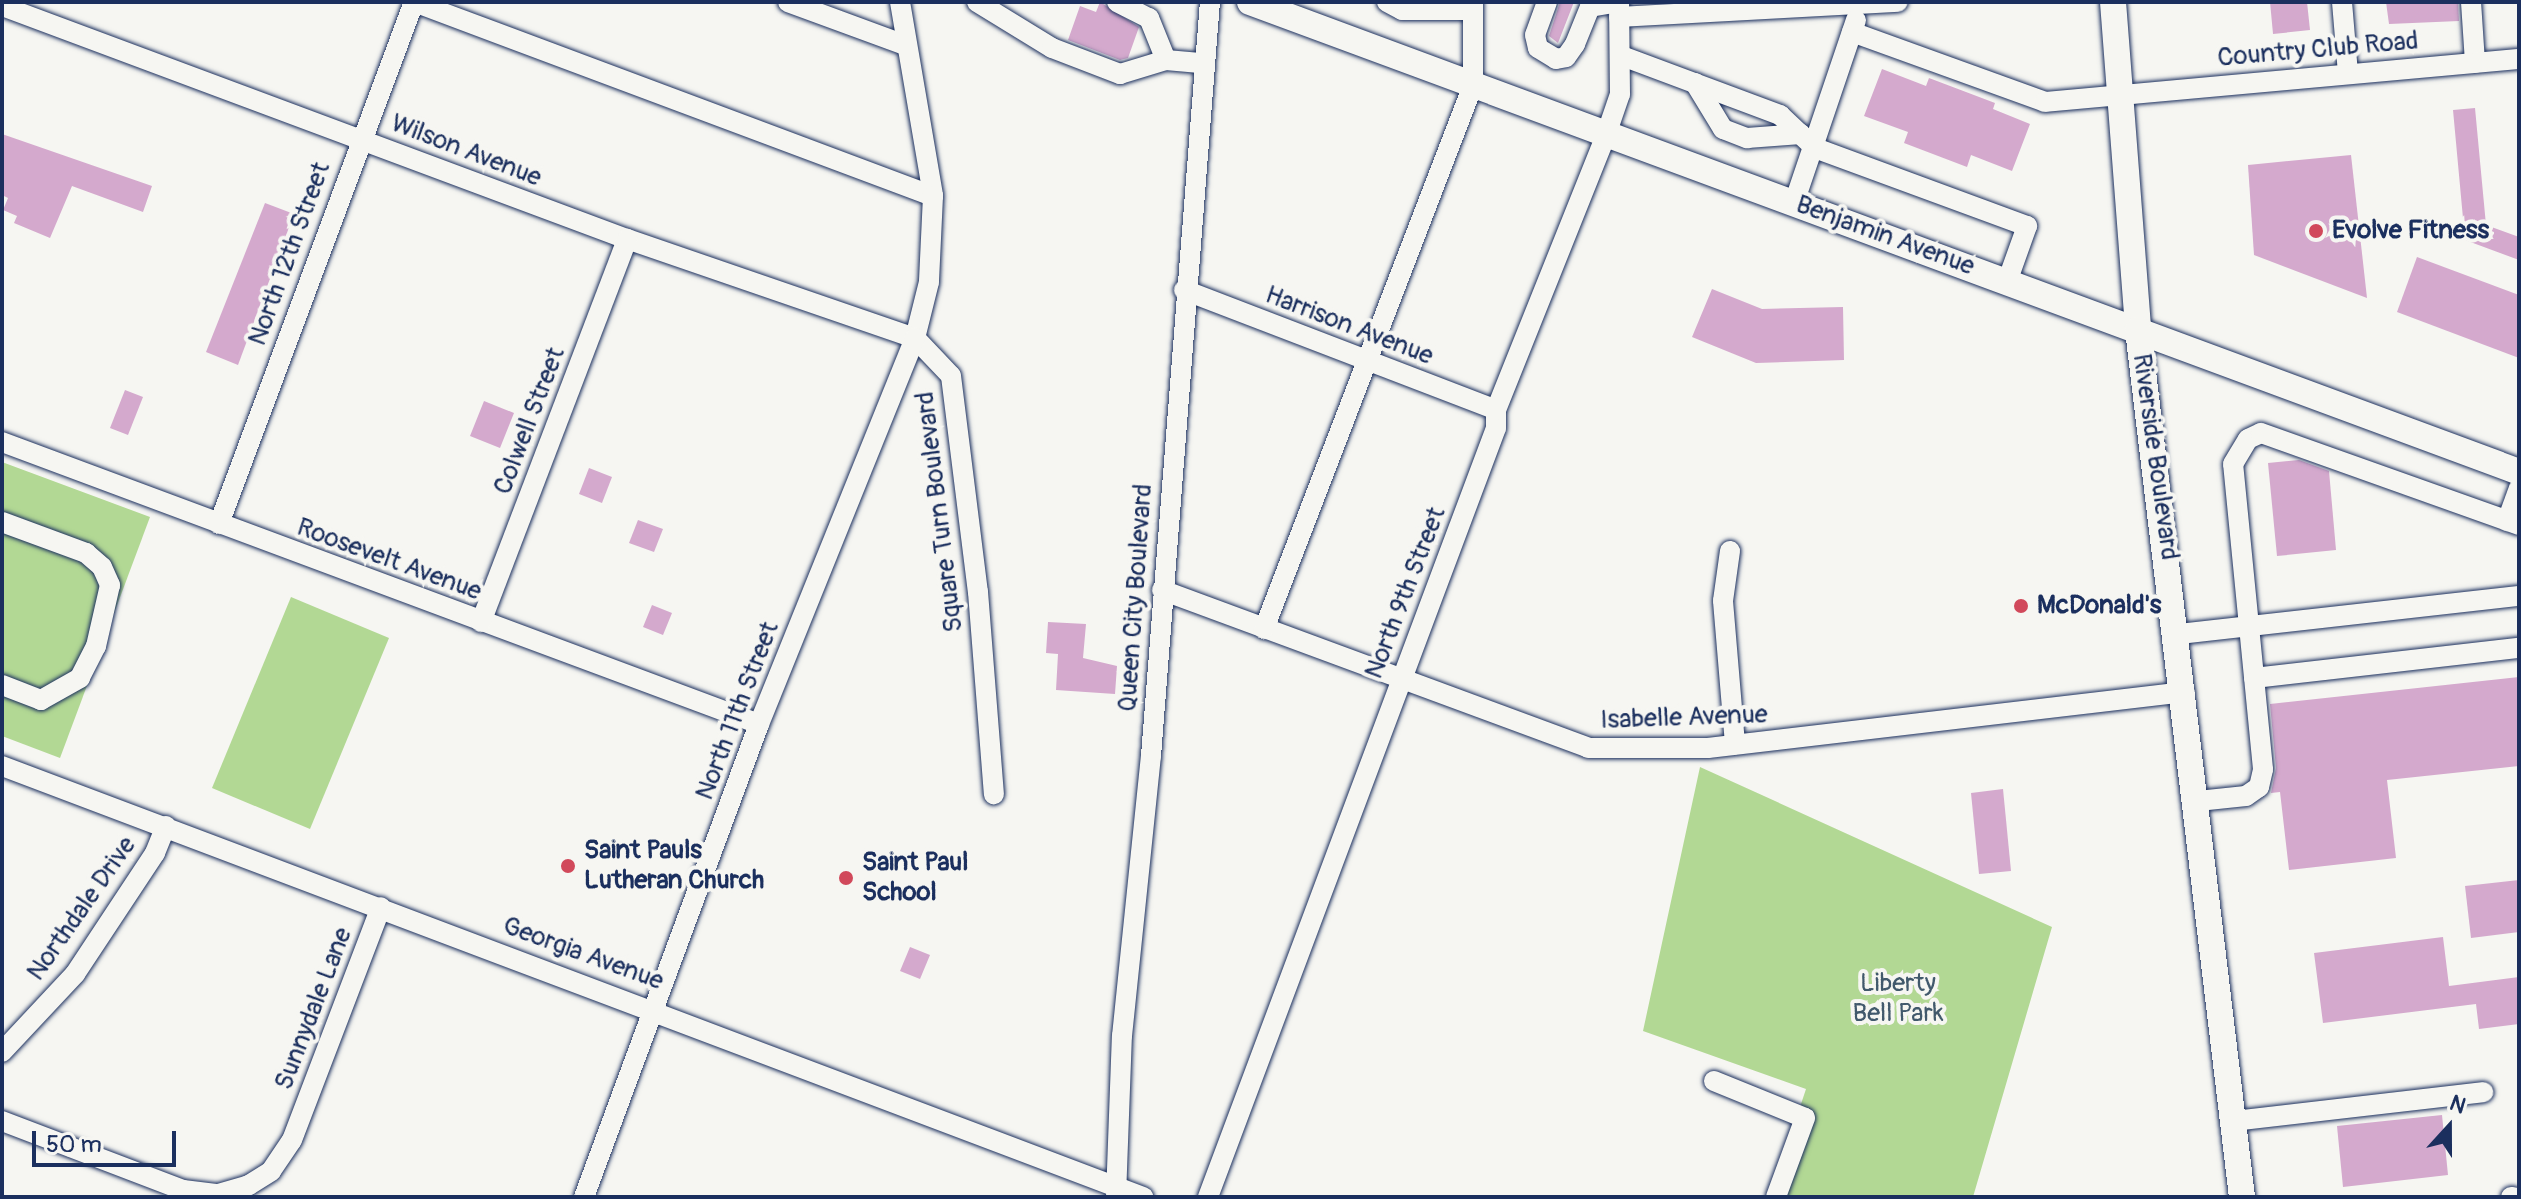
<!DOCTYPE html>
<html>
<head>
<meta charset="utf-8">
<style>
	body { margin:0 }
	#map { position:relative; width:2521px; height:1199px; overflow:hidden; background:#f6f6f2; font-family:Pangolin,sans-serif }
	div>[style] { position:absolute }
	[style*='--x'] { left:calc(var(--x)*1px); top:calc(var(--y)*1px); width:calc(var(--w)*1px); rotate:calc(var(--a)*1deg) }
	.green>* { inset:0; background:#b2d894 }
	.building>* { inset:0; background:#d4a9cd }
	.roads { filter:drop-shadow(0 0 2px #1b2f5e) drop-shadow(0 0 2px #1b2f5e) }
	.minor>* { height:20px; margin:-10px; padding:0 10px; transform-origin:10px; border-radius:10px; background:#f6f6f2 }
	.major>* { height:26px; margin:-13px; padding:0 13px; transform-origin:13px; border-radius:13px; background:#f6f6f2 }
	.dots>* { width:22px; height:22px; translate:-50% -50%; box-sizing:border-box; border:4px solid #f6f6f2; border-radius:50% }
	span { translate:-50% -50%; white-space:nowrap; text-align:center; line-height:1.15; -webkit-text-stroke:8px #f6f6f2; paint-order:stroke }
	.street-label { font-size:26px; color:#1b2f5e }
	.poi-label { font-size:26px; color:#1b2f5e; font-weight:700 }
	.left { translate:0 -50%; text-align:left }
	.park-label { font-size:26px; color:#41596c }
	.frame { position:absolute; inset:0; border:4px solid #1b2f5e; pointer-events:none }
	.north { position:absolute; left:2409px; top:1087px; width:80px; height:80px; -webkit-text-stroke:6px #f6f6f2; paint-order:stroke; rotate:21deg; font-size:22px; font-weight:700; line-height:32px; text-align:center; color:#1b2f5e }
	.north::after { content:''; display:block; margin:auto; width:28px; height:36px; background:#1b2f5e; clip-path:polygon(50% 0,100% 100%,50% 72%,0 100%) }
	.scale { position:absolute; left:32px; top:1131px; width:144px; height:36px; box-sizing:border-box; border:4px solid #1b2f5e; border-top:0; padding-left:10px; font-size:24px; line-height:28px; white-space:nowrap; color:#1b2f5e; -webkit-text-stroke:6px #f6f6f2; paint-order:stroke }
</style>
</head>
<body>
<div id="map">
	<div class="green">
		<div style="clip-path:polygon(2px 462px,150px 517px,60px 758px,2px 736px)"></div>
		<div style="clip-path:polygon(291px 597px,389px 638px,310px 829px,212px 788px)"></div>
		<div style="clip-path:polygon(1700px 767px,2052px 927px,1973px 1197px,1770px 1197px,1806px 1089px,1643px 1031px)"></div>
	</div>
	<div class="building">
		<div style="clip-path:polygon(1100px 2px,1139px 27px,1128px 58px,1120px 60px,1068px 40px,1080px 6px,1096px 12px)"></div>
		<div style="clip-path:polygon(1560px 2px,1574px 2px,1558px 43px,1549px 36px)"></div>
		<div style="clip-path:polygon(2270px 2px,2307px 2px,2310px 30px,2273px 34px)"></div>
		<div style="clip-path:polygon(2386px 2px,2458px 2px,2459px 21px,2389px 24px)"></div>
		<div style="clip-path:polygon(1882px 69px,1926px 86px,1929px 78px,1995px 103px,1993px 109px,2030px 124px,2012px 171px,1971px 155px,1967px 167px,1904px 143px,1908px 132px,1864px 116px)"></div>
		<div style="clip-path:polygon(2475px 108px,2486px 225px,2519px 237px,2519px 260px,2465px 240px,2453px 110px)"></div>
		<div style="clip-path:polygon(2px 134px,152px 186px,143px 212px,72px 186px,50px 238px,14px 223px,17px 216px,3px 210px,8px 198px,2px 195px)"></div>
		<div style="clip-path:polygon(2351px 155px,2367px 298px,2254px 255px,2248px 165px)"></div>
		<div style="clip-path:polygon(265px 203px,294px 214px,238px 365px,206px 352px)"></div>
		<div style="clip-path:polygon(2417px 257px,2519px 295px,2519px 358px,2397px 312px)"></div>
		<div style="clip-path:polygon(1712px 289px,1762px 309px,1843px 307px,1844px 360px,1756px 363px,1692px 337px)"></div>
		<div style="clip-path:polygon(125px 390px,143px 397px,128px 435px,110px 428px)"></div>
		<div style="clip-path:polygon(484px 401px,514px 413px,500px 448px,470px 436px)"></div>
		<div style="clip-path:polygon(2299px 460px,2329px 471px,2336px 550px,2277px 556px,2268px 463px)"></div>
		<div style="clip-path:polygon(589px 468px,612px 477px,602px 503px,579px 494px)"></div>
		<div style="clip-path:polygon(638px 520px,663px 529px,654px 552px,629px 543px)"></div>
		<div style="clip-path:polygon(652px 605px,672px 613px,663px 635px,643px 627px)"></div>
		<div style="clip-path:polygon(1048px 622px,1086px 624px,1083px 658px,1117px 666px,1115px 694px,1056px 690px,1058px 654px,1046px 653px)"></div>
		<div style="clip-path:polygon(2519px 677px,2519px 766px,2387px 780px,2396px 858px,2289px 870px,2280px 792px,2271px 793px,2276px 768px,2270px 704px)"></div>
		<div style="clip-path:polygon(2003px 789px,2011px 871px,1979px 874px,1971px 793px)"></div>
		<div style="clip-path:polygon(2519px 880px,2519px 932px,2471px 938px,2465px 886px)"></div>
		<div style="clip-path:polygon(2443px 937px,2449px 986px,2519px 977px,2519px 1024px,2479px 1029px,2476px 1004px,2323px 1023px,2314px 953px)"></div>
		<div style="clip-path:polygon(910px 947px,930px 955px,920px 979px,900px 971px)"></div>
		<div style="clip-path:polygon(2442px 1115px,2448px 1175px,2343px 1187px,2337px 1126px)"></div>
	</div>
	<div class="roads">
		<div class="minor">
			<div style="--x:414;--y:2;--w:554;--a:20.5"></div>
			<div style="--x:788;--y:2;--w:125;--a:20.2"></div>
			<div style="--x:900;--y:2;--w:197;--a:80.3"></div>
			<div style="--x:933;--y:196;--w:86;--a:92.7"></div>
			<div style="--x:929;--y:282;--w:58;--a:104"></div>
			<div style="--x:915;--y:338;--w:52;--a:46.5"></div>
			<div style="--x:951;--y:376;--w:218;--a:82.9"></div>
			<div style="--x:978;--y:592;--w:203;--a:85.5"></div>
			<div style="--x:977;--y:2;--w:88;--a:31.5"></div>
			<div style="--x:1052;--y:48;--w:73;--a:20.9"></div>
			<div style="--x:1120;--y:74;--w:48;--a:-16.9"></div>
			<div style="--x:1166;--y:60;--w:37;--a:5"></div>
			<div style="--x:1117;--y:2;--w:36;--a:27"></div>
			<div style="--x:1149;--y:18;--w:45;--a:68"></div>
			<div style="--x:1387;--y:2;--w:17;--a:28"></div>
			<div style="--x:1402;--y:10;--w:71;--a:0"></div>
			<div style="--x:1547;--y:2;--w:35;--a:110"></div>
			<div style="--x:1535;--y:35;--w:13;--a:77"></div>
			<div style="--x:1538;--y:48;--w:21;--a:31"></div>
			<div style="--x:1556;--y:59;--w:10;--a:-11"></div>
			<div style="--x:1566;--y:57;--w:16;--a:-55"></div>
			<div style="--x:1575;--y:44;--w:40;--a:-68"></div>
			<div style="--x:1590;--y:7;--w:27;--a:-10"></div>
			<div style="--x:2342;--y:2;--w:71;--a:85.2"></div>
			<div style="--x:2471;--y:2;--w:61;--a:86.2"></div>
			<div style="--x:2;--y:6;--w:667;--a:20.45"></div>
			<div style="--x:627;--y:239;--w:305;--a:19"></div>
			<div style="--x:915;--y:338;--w:416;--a:112"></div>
			<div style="--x:759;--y:724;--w:504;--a:110.3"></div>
			<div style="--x:1619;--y:17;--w:279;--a:-3.1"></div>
			<div style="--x:1852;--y:32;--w:205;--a:19.9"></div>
			<div style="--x:2045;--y:102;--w:476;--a:-5.2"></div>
			<div style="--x:1622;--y:56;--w:169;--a:20.5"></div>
			<div style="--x:1780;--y:115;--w:48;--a:43.3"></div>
			<div style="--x:1815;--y:148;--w:226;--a:20.2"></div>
			<div style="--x:2027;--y:226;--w:59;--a:109.7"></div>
			<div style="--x:1695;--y:83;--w:54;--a:58.7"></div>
			<div style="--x:1723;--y:129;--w:26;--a:21"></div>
			<div style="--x:1747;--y:138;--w:54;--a:-4.2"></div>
			<div style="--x:1794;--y:203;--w:193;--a:-71.3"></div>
			<div style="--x:1184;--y:290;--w:334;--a:21"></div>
			<div style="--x:2;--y:442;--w:808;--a:20.43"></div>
			<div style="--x:2507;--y:521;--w:35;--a:-70"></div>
			<div style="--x:2;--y:522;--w:90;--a:20.3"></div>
			<div style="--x:86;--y:553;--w:21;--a:41"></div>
			<div style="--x:102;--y:567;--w:20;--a:66"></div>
			<div style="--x:110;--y:585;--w:63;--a:102.9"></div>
			<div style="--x:96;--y:646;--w:36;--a:117"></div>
			<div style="--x:80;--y:678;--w:45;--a:150.6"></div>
			<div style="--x:41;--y:700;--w:42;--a:-159"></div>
			<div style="--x:219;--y:524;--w:557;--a:-69.52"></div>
			<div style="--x:1730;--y:551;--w:50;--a:98"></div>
			<div style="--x:1723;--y:601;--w:144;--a:85.2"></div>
			<div style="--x:1162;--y:590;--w:454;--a:20.3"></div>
			<div style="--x:1588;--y:748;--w:120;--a:0"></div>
			<div style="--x:1708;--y:748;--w:480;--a:-6.7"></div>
			<div style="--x:481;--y:622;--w:410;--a:-69.1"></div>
			<div style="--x:1264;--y:629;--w:583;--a:-68.98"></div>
			<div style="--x:1473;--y:85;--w:83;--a:-90"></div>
			<div style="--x:2179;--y:634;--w:342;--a:-6.4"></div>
			<div style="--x:2254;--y:678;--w:267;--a:-6.5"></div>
			<div style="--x:2;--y:766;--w:1220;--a:20.69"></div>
			<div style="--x:2198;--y:801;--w:48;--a:-5.9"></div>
			<div style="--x:2246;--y:796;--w:16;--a:-35"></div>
			<div style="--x:2259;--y:787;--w:18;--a:-77"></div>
			<div style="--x:2263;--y:769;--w:306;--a:-95.6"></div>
			<div style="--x:2233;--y:464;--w:29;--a:-59"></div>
			<div style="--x:2248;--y:439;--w:14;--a:-25"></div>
			<div style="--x:2261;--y:433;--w:274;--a:19.6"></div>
			<div style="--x:2;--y:1052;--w:107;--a:-46.9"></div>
			<div style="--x:75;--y:974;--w:145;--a:-56.5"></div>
			<div style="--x:155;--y:853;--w:29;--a:-68"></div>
			<div style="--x:1714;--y:1081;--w:98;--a:22.1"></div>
			<div style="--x:1805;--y:1118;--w:84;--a:110.2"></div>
			<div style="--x:2;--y:1121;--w:194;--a:20.9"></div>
			<div style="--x:183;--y:1190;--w:35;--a:7"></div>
			<div style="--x:218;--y:1194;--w:32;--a:-16"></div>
			<div style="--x:249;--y:1185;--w:26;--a:-32"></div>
			<div style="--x:271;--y:1171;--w:37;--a:-56"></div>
			<div style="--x:292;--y:1140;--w:249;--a:-69.1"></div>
			<div style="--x:2234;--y:1121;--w:251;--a:-6.6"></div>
			<div style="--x:1116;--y:1197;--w:161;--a:-87.9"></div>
			<div style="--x:1122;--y:1036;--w:281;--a:-84.1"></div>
			<div style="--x:1151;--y:756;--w:756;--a:-85.53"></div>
			<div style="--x:1208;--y:1197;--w:821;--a:-69.47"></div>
			<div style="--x:1496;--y:428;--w:18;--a:-90"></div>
			<div style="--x:1496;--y:410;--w:299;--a:-68.2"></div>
			<div style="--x:1607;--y:132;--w:40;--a:-71.1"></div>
			<div style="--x:1620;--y:94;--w:92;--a:-90.6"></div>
			<div style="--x:2511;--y:1197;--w:2;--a:0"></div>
		</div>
		<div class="major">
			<div style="--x:1250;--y:2;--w:1353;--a:20.32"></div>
			<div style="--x:2113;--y:2;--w:329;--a:85.6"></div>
			<div style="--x:2138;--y:330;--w:873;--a:83.16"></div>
		</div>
	</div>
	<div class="dots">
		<div style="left:2316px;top:231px;background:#d1495b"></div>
		<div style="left:2021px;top:606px;background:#d1495b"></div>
		<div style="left:568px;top:866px;background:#d1495b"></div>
		<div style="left:846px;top:878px;background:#d1495b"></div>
	</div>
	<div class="street-label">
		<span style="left:2318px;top:50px;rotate:-5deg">Country Club Road</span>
		<span style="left:466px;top:151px;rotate:21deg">Wilson Avenue</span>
		<span style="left:1885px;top:236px;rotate:20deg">Benjamin Avenue</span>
		<span style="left:290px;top:254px;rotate:-70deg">North 12th Street</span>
		<span style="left:1349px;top:326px;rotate:21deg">Harrison Avenue</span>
		<span style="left:530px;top:421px;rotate:-69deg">Colwell Street</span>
		<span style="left:2155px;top:457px;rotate:82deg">Riverside Boulevard</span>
		<span style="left:940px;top:512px;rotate:-97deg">Square Turn Boulevard</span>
		<span style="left:389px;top:560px;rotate:20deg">Roosevelt Avenue</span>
		<span style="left:1406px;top:593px;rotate:-69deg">North 9th Street</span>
		<span style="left:1136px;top:598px;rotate:-86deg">Queen City Boulevard</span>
		<span style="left:738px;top:711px;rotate:-69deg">North 11th Street</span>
		<span style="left:1684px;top:718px;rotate:-2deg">Isabelle Avenue</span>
		<span style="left:82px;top:909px;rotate:-55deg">Northdale Drive</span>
		<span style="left:583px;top:954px;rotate:20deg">Georgia Avenue</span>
		<span style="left:314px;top:1009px;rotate:-69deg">Sunnydale Lane</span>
	</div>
	<div class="poi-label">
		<span class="left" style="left:2332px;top:231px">Evolve Fitness</span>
		<span class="left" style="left:2037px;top:606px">McDonald's</span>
		<span class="left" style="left:584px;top:866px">Saint Pauls<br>Lutheran Church</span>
		<span class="left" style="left:862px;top:878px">Saint Paul<br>School</span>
	</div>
	<div class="park-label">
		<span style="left:1898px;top:999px">Liberty<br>Bell Park</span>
	</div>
	<div class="frame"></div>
	<div class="north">N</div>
	<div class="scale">50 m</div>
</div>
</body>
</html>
